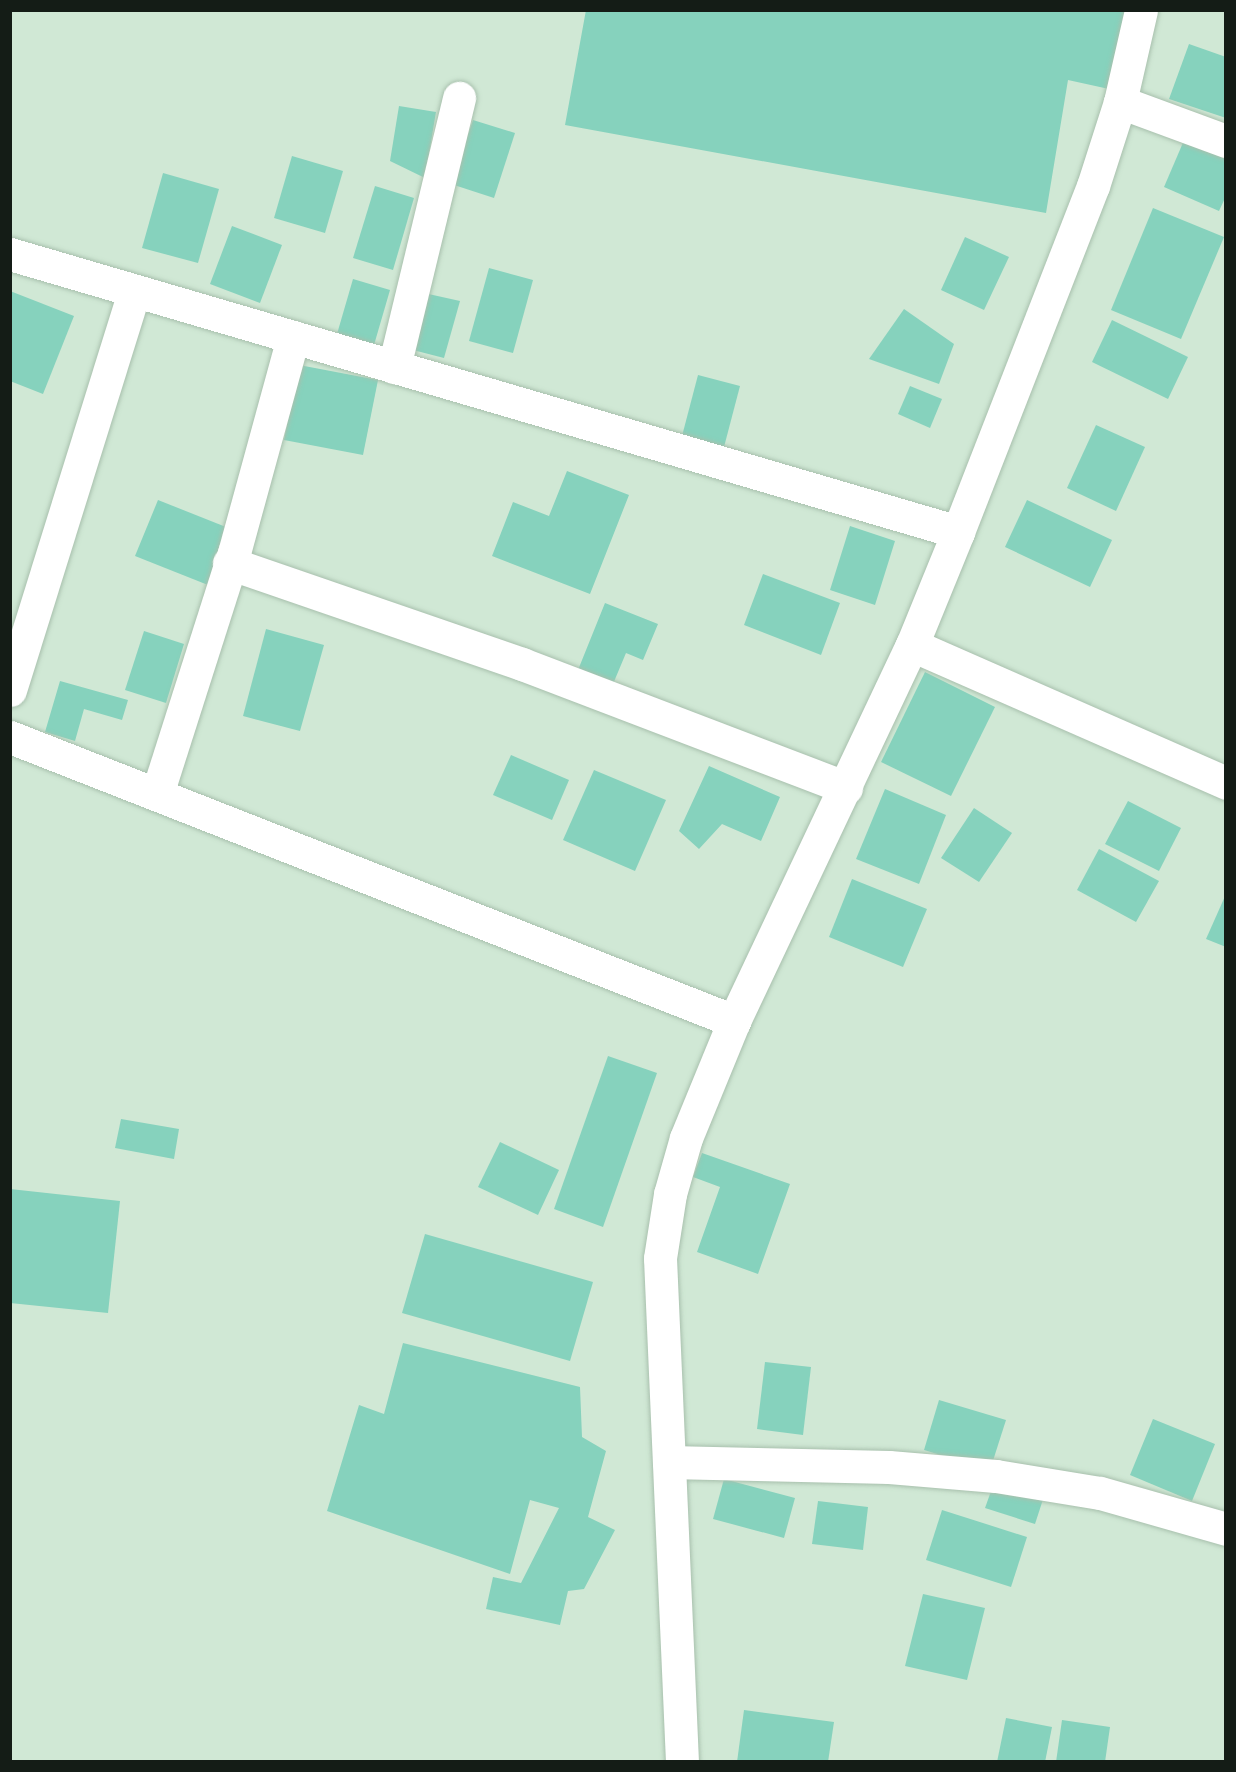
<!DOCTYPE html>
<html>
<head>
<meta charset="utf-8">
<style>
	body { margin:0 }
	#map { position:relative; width:1236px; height:1772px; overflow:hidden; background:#d0e8d5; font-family:Georgia,serif }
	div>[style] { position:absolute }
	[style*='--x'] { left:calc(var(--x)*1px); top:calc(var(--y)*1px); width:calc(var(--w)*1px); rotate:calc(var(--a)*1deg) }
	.building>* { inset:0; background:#86d2bd }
	.roads { filter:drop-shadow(0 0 2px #a8c0ad) drop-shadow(0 0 2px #a8c0ad) }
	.street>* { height:33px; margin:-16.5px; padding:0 16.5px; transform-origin:16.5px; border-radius:16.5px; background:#fff }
	.secondary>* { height:33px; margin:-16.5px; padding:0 16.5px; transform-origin:16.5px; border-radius:16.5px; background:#fff }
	span { translate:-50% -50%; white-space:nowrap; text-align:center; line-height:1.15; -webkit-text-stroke:6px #d0e8d5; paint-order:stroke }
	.frame { position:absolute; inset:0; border:12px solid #141c16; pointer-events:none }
</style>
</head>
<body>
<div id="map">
	<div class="building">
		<div style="clip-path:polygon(586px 10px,1125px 10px,1109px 89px,1068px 80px,1046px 213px,565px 125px)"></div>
		<div style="clip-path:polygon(1189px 44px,1226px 57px,1226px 118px,1169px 99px)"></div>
		<div style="clip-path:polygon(399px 106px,436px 112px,425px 178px,390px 161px)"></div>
		<div style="clip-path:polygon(473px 120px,515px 133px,494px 198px,451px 184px)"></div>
		<div style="clip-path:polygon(1185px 138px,1226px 155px,1226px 196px,1219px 211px,1164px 187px)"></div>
		<div style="clip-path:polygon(292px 156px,343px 171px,325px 233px,274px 218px)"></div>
		<div style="clip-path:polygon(163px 173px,219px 189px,198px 263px,142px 248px)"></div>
		<div style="clip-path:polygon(375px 186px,414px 198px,393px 270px,353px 258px)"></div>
		<div style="clip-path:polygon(1153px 208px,1224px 237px,1181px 339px,1111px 310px)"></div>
		<div style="clip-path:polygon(232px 226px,282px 245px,260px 303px,210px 284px)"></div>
		<div style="clip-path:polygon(965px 237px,1009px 257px,984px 310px,941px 290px)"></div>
		<div style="clip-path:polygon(489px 268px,533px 280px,513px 353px,469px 341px)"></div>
		<div style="clip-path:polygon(353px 279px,390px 290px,374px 345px,337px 334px)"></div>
		<div style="clip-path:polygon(10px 291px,74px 316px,43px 394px,10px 381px)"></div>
		<div style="clip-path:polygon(424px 293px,460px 301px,444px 358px,409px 349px)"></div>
		<div style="clip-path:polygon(904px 309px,954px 344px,939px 384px,869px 359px)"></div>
		<div style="clip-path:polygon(1112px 320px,1188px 357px,1168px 399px,1092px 362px)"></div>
		<div style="clip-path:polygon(299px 365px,378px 380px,363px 455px,284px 440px)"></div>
		<div style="clip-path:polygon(698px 375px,740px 386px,724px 447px,682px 436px)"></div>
		<div style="clip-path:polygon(910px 386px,942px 399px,930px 428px,898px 414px)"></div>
		<div style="clip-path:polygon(1096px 425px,1145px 447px,1116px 511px,1067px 488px)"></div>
		<div style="clip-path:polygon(567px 471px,629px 495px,590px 594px,492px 556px,513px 502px,549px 516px)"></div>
		<div style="clip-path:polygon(158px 500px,231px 529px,208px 585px,135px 556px)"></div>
		<div style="clip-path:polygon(1027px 500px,1112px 540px,1090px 587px,1005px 547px)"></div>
		<div style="clip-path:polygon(850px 526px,895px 541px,875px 605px,830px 590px)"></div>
		<div style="clip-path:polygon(763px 574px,840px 603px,821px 655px,744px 625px)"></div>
		<div style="clip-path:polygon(605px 603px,658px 624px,643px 660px,626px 653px,613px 684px,578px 670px)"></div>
		<div style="clip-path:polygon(266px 629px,324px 645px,300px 731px,243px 716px)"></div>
		<div style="clip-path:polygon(144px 631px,184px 644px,166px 703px,125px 690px)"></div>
		<div style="clip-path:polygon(925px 672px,995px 707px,951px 796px,881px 762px)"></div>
		<div style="clip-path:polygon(60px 681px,128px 700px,122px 720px,84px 709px,75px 741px,45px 732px)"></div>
		<div style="clip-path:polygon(511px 755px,569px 780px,552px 820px,493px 795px)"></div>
		<div style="clip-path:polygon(709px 766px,780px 797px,761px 841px,722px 824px,699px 849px,679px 831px)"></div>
		<div style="clip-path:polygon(594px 770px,666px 800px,635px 871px,563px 840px)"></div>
		<div style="clip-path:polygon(885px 789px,946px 815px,919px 884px,856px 859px)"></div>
		<div style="clip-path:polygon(1128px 801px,1181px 828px,1159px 871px,1105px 844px)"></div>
		<div style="clip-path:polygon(974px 808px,1012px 833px,979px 882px,941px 858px)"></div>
		<div style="clip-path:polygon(1099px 849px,1159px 881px,1136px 922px,1077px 890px)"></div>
		<div style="clip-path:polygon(852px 879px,927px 909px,903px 967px,829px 937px)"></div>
		<div style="clip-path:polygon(1226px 894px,1226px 947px,1206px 939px)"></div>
		<div style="clip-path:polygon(608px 1056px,657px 1073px,603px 1227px,554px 1209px)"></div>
		<div style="clip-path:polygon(121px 1119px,179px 1129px,174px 1159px,115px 1148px)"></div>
		<div style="clip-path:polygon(500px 1142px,559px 1170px,538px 1215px,478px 1187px)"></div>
		<div style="clip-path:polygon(702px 1153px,790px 1184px,758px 1274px,697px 1252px,720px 1187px,693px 1177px)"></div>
		<div style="clip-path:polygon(10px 1189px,120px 1201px,108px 1313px,10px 1303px)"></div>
		<div style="clip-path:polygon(425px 1234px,593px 1282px,570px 1361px,402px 1313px)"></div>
		<div style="clip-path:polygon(403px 1343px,580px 1387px,582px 1437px,606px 1451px,588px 1517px,615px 1530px,584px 1589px,568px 1591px,560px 1625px,486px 1609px,493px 1577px,521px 1583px,559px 1508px,530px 1500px,510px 1574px,327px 1511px,359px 1405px,384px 1414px)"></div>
		<div style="clip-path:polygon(765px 1362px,811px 1367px,803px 1435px,757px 1429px)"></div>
		<div style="clip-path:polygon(939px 1400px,1006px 1420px,990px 1470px,924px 1450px)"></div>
		<div style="clip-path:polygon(1153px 1419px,1215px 1444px,1192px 1501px,1130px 1475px)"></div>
		<div style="clip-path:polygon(724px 1479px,795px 1498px,784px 1538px,713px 1519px)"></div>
		<div style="clip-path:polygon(995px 1480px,1048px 1484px,1035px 1524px,985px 1508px)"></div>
		<div style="clip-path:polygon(818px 1501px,868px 1507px,863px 1550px,812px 1544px)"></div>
		<div style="clip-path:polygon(942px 1510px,1027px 1537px,1011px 1587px,926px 1560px)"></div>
		<div style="clip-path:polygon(923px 1594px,985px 1608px,967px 1680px,905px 1666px)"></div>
		<div style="clip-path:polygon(744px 1710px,834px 1722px,828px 1762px,737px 1762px)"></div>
		<div style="clip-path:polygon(1006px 1718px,1052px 1727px,1045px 1762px,997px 1762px)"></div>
		<div style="clip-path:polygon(1062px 1720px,1110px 1727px,1105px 1762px,1056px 1762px)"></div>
	</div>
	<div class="roads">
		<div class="street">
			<div style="--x:1120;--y:102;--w:113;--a:20.2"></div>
			<div style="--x:10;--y:254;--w:988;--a:16.34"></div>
			<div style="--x:394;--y:367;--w:277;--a:-76.4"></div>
			<div style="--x:229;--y:563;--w:310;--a:19"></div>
			<div style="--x:522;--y:664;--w:347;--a:20.9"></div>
			<div style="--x:912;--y:645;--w:343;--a:23.7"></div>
			<div style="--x:10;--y:690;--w:418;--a:-72.7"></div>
			<div style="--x:10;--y:737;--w:778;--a:21.42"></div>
			<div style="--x:157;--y:794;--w:253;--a:-72.3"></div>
			<div style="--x:234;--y:553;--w:224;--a:-74.7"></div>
			<div style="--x:669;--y:1462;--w:220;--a:1.3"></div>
			<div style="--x:889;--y:1467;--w:107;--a:4.8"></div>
			<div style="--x:996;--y:1476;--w:105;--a:9.3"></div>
			<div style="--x:1100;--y:1493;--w:131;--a:15.9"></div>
		</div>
		<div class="secondary">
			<div style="--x:682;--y:1762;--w:504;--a:-92.5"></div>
			<div style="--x:660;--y:1258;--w:65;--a:-81.1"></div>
			<div style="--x:670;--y:1194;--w:58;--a:-74.1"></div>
			<div style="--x:686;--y:1138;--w:126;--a:-67.7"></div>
			<div style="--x:734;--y:1021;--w:416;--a:-64.7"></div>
			<div style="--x:912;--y:645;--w:122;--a:-67.8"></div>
			<div style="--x:958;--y:532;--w:371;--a:-68.7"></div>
			<div style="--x:1093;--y:186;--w:88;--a:-72.2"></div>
			<div style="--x:1120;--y:102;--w:94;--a:-77.1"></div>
		</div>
	</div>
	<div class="frame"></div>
</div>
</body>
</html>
